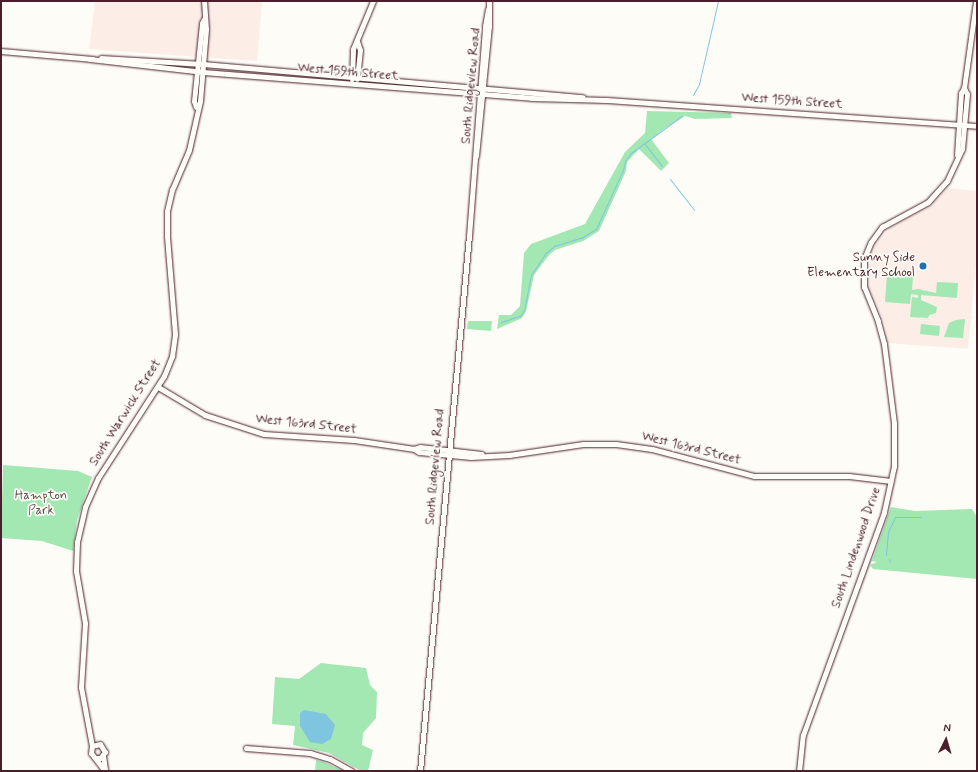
<!DOCTYPE html>
<html>
<head>
<meta charset="utf-8">
<style>
	body { margin:0 }
	#map { position:relative; width:978px; height:772px; overflow:hidden; background:#fdfcf7; font-family:Mynerve,sans-serif }
	div>[style] { position:absolute }
	[style*='--x'] { left:calc(var(--x)*1px); top:calc(var(--y)*1px); width:calc(var(--w)*1px); rotate:calc(var(--a)*1deg) }
	.built>* { inset:0; background:#fcede7 }
	.green>* { inset:0; background:#a3e7b3 }
	.water>* { inset:0; background:#7fc5df }
	.stream>* { height:1px; margin:-0.5px; padding:0 0.5px; transform-origin:0.5px; border-radius:0.5px; background:#7fc5df }
	.roads { filter:drop-shadow(0 0 1px #4a1f2b) drop-shadow(0 0 1px #4a1f2b) }
	.secondary>* { height:5px; margin:-2.5px; padding:0 2.5px; transform-origin:2.5px; border-radius:2.5px; background:#fdfcf7 }
	.dots>* { width:11px; height:11px; translate:-50% -50%; box-sizing:border-box; border:2px solid #fdfcf7; border-radius:50% }
	span { translate:-50% -50%; white-space:nowrap; text-align:center; line-height:1.15; -webkit-text-stroke:3.5px #fdfcf7; paint-order:stroke }
	.street-label { font-size:13px; color:#4a1f2b }
	.poi-label { font-size:13px; color:#4a1f2b }
	.right { translate:-100% -50%; text-align:right }
	.park-label { font-size:13px; color:#60514d }
	.frame { position:absolute; inset:0; border:2px solid #4a1f2b; pointer-events:none }
	.north { position:absolute; left:926px; top:720px; width:40px; height:40px; -webkit-text-stroke:3px #fdfcf7; paint-order:stroke; rotate:5deg; font-size:11px; font-weight:700; line-height:16px; text-align:center; color:#4a1f2b }
	.north::after { content:''; display:block; margin:auto; width:14px; height:18px; background:#4a1f2b; clip-path:polygon(50% 0,100% 100%,50% 72%,0 100%) }
</style>
</head>
<body>
<div id="map">
	<div class="built">
		<div style="clip-path:polygon(95px 1px,262px 1px,257px 61px,89px 49px)"></div>
		<div style="clip-path:polygon(948px 188px,977px 191px,977px 252px,968px 349px,888px 343px,884px 322px,868px 283px,871px 255px,877px 242px,890px 228px,932px 205px)"></div>
	</div>
	<div class="green">
		<div style="clip-path:polygon(647px 111px,731px 113px,732px 118px,695px 119px,685px 116px,664px 129px,651px 139px,669px 163px,661px 171px,639px 149px,627px 162px,626px 171px,599px 231px,583px 241px,555px 250px,549px 255px,534px 275px,526px 311px,522px 318px,497px 329px,499px 315px,511px 315px,520px 306px,524px 253px,531px 244px,585px 224px,625px 152px,645px 133px)"></div>
		<div style="clip-path:polygon(887px 274px,913px 277px,912px 290px,918px 289px,936px 293px,937px 282px,958px 283px,957px 298px,921px 295px,921px 300px,937px 307px,936px 313px,929px 315px,928px 318px,910px 317px,912px 297px,918px 298px,918px 295px,911px 294px,910px 304px,885px 302px)"></div>
		<div style="clip-path:polygon(965px 319px,963px 338px,944px 337px,949px 323px,956px 320px)"></div>
		<div style="clip-path:polygon(468px 321px,492px 321px,491px 331px,467px 329px)"></div>
		<div style="clip-path:polygon(921px 324px,940px 326px,939px 336px,920px 334px)"></div>
		<div style="clip-path:polygon(3px 465px,78px 471px,92px 477px,77px 520px,73px 551px,42px 541px,1px 538px)"></div>
		<div style="clip-path:polygon(891px 507px,915px 511px,972px 509px,977px 517px,977px 579px,873px 569px,870px 565px,877px 562px,872px 561px)"></div>
		<div style="clip-path:polygon(321px 663px,366px 668px,370px 685px,377px 692px,376px 718px,363px 733px,362px 745px,373px 750px,368px 771px,361px 771px,329px 753px,293px 745px,295px 726px,272px 724px,275px 677px,299px 679px)"></div>
		<div style="clip-path:polygon(316px 760px,324px 762px,343px 771px,315px 771px)"></div>
	</div>
	<div class="water">
		<div style="clip-path:polygon(304px 710px,326px 714px,335px 725px,331px 739px,322px 744px,310px 742px,300px 726px,300px 713px)"></div>
	</div>
	<div class="stream">
		<div style="--x:693;--y:95;--w:13;--a:-61"></div>
		<div style="--x:699;--y:84;--w:85;--a:-77.1"></div>
		<div style="--x:644;--y:143;--w:29;--a:52"></div>
		<div style="--x:670;--y:179;--w:39;--a:52"></div>
		<div style="--x:501;--y:322;--w:20;--a:-18"></div>
		<div style="--x:520;--y:316;--w:6;--a:-51"></div>
		<div style="--x:524;--y:311;--w:37;--a:-79"></div>
		<div style="--x:531;--y:275;--w:27;--a:-56"></div>
		<div style="--x:546;--y:253;--w:11;--a:-41"></div>
		<div style="--x:554;--y:246;--w:28;--a:-17"></div>
		<div style="--x:581;--y:238;--w:17;--a:-31"></div>
		<div style="--x:596;--y:229;--w:65;--a:-65.4"></div>
		<div style="--x:623;--y:170;--w:9;--a:-77"></div>
		<div style="--x:625;--y:161;--w:10;--a:-53"></div>
		<div style="--x:631;--y:153;--w:63;--a:-36"></div>
		<div style="--x:886;--y:555;--w:23;--a:-85"></div>
		<div style="--x:888;--y:532;--w:17;--a:-65"></div>
		<div style="--x:895;--y:517;--w:26;--a:0"></div>
		<div style="--x:889;--y:559;--w:3;--a:72"></div>
	</div>
	<div class="roads">
		<div class="secondary">
			<div style="--x:357;--y:41;--w:9;--a:72"></div>
			<div style="--x:360;--y:50;--w:29;--a:96"></div>
			<div style="--x:1;--y:51;--w:92;--a:5"></div>
			<div style="--x:101;--y:58;--w:102;--a:3.4"></div>
			<div style="--x:203;--y:64;--w:381;--a:5"></div>
			<div style="--x:90;--y:59;--w:114;--a:6.6"></div>
			<div style="--x:203;--y:72;--w:329;--a:4.5"></div>
			<div style="--x:531;--y:98;--w:75;--a:1.5"></div>
			<div style="--x:606;--y:100;--w:372;--a:4"></div>
			<div style="--x:352;--y:79;--w:30;--a:-88"></div>
			<div style="--x:353;--y:49;--w:52;--a:-67.4"></div>
			<div style="--x:196;--y:107;--w:6;--a:-108"></div>
			<div style="--x:194;--y:101;--w:78;--a:-84.1"></div>
			<div style="--x:202;--y:23;--w:4;--a:-63"></div>
			<div style="--x:957;--y:155;--w:62;--a:-86.3"></div>
			<div style="--x:961;--y:93;--w:6;--a:-59"></div>
			<div style="--x:964;--y:88;--w:88;--a:-82.1"></div>
			<div style="--x:476;--y:156;--w:131;--a:-84.3"></div>
			<div style="--x:489;--y:26;--w:25;--a:-90"></div>
			<div style="--x:158;--y:387;--w:55;--a:30.8"></div>
			<div style="--x:205;--y:415;--w:62;--a:17.9"></div>
			<div style="--x:264;--y:434;--w:90;--a:3.8"></div>
			<div style="--x:354;--y:440;--w:61;--a:8.5"></div>
			<div style="--x:414;--y:449;--w:6;--a:31"></div>
			<div style="--x:419;--y:452;--w:52;--a:5.5"></div>
			<div style="--x:471;--y:457;--w:38;--a:-3"></div>
			<div style="--x:509;--y:455;--w:75;--a:-8.5"></div>
			<div style="--x:583;--y:444;--w:33;--a:0"></div>
			<div style="--x:616;--y:444;--w:36;--a:8"></div>
			<div style="--x:652;--y:449;--w:106;--a:14.8"></div>
			<div style="--x:754;--y:476;--w:95;--a:0"></div>
			<div style="--x:849;--y:476;--w:42;--a:6.8"></div>
			<div style="--x:414;--y:449;--w:6;--a:-18"></div>
			<div style="--x:420;--y:447;--w:62;--a:6.4"></div>
			<div style="--x:92;--y:746;--w:60;--a:-100.6"></div>
			<div style="--x:81;--y:687;--w:64;--a:-86.4"></div>
			<div style="--x:85;--y:623;--w:53;--a:-99.8"></div>
			<div style="--x:76;--y:571;--w:29;--a:-88"></div>
			<div style="--x:77;--y:542;--w:36;--a:-77"></div>
			<div style="--x:85;--y:507;--w:32;--a:-66"></div>
			<div style="--x:98;--y:478;--w:121;--a:-57.1"></div>
			<div style="--x:164;--y:376;--w:22;--a:-68"></div>
			<div style="--x:172;--y:356;--w:22;--a:-82"></div>
			<div style="--x:175;--y:334;--w:98;--a:-94.7"></div>
			<div style="--x:167;--y:236;--w:25;--a:-90"></div>
			<div style="--x:167;--y:211;--w:22;--a:-77"></div>
			<div style="--x:172;--y:190;--w:43;--a:-67"></div>
			<div style="--x:189;--y:150;--w:50;--a:-77.3"></div>
			<div style="--x:200;--y:101;--w:72;--a:-85.2"></div>
			<div style="--x:206;--y:29;--w:28;--a:-94"></div>
			<div style="--x:246;--y:748;--w:64;--a:4.5"></div>
			<div style="--x:310;--y:753;--w:21;--a:17"></div>
			<div style="--x:330;--y:759;--w:25;--a:29"></div>
			<div style="--x:103;--y:755;--w:15;--a:82"></div>
			<div style="--x:96;--y:758;--w:4;--a:0"></div>
			<div style="--x:100;--y:758;--w:8;--a:-50"></div>
			<div style="--x:105;--y:752;--w:9;--a:-122"></div>
			<div style="--x:100;--y:744;--w:8;--a:166"></div>
			<div style="--x:92;--y:746;--w:7;--a:98"></div>
			<div style="--x:91;--y:753;--w:23;--a:52"></div>
			<div style="--x:420;--y:771;--w:537;--a:-84.77"></div>
			<div style="--x:469;--y:236;--w:211;--a:-85.6"></div>
			<div style="--x:485;--y:26;--w:17;--a:-80"></div>
			<div style="--x:799;--y:771;--w:36;--a:-84"></div>
			<div style="--x:803;--y:735;--w:237;--a:-70"></div>
			<div style="--x:884;--y:512;--w:47;--a:-77.7"></div>
			<div style="--x:894;--y:466;--w:43;--a:-90"></div>
			<div style="--x:894;--y:423;--w:80;--a:-97.2"></div>
			<div style="--x:884;--y:344;--w:24;--a:-105"></div>
			<div style="--x:878;--y:321;--w:37;--a:-112"></div>
			<div style="--x:864;--y:287;--w:28;--a:-90"></div>
			<div style="--x:864;--y:259;--w:18;--a:-68"></div>
			<div style="--x:871;--y:242;--w:19;--a:-54"></div>
			<div style="--x:882;--y:227;--w:52;--a:-28.5"></div>
			<div style="--x:928;--y:202;--w:28;--a:-48"></div>
			<div style="--x:947;--y:181;--w:35;--a:-65"></div>
			<div style="--x:962;--y:149;--w:55;--a:-84.8"></div>
			<div style="--x:967;--y:94;--w:7;--a:-117"></div>
		</div>
	</div>
	<div class="dots">
		<div style="left:923px;top:266px;background:#1f6fb2"></div>
	</div>
	<div class="street-label">
		<span style="left:348px;top:73px;rotate:5deg">West 159th Street</span>
		<span style="left:472px;top:86px;rotate:-85deg">South Ridgeview Road</span>
		<span style="left:792px;top:102px;rotate:4deg">West 159th Street</span>
		<span style="left:126px;top:413px;rotate:-58deg">South Warwick Street</span>
		<span style="left:306px;top:425px;rotate:6deg">West 163rd Street</span>
		<span style="left:691px;top:449px;rotate:14deg">West 163rd Street</span>
		<span style="left:436px;top:467px;rotate:-85deg">South Ridgeview Road</span>
		<span style="left:857px;top:548px;rotate:-71deg">South Lindenwood Drive</span>
	</div>
	<div class="poi-label">
		<span class="right" style="left:915px;top:266px">Sunny Side<br>Elementary School</span>
	</div>
	<div class="park-label">
		<span style="left:41px;top:504px">Hampton<br>Park</span>
	</div>
	<div class="frame"></div>
	<div class="north">N</div>
</div>
</body>
</html>
